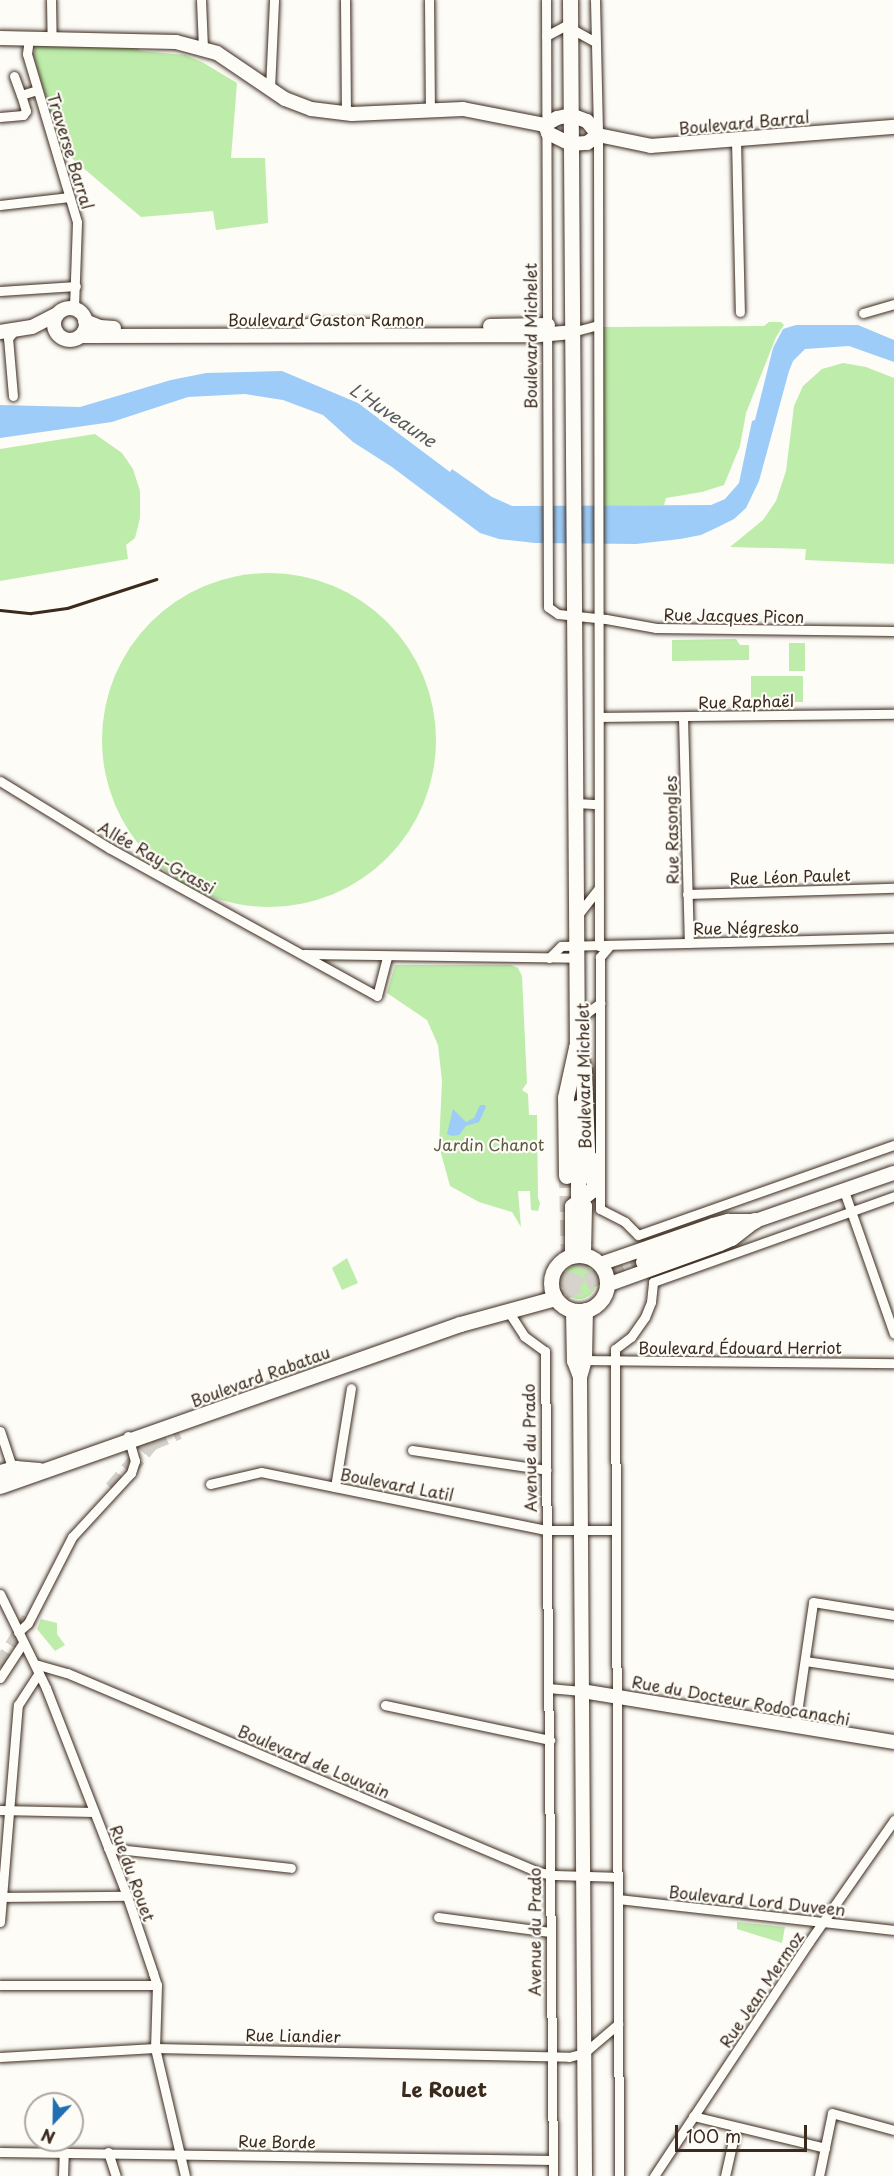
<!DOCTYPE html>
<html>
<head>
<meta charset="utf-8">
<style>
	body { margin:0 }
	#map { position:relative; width:894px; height:2176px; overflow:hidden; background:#fdfcf7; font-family:"Playpen Sans",sans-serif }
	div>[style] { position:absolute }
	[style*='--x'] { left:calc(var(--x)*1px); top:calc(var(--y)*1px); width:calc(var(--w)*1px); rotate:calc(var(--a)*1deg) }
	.green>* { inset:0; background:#beecaa }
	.round { border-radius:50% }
	.water>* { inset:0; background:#9dccf8 }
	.highway-tunnel>* { height:16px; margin-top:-8px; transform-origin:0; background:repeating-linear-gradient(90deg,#d6d2cc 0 16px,transparent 0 24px) }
	.roads { filter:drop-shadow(0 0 2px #3b2a1e) drop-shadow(0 0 2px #3b2a1e) }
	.street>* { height:9px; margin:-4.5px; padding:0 4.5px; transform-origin:4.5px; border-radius:4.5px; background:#fdfcf7 }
	.secondary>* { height:14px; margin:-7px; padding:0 7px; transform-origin:7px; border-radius:7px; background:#fdfcf7 }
	.secondary>.ring { margin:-7px; padding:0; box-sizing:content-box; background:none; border:14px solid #fdfcf7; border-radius:50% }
	.primary>* { height:15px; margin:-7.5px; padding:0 7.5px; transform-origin:7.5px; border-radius:7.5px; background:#fdfcf7 }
	.primary>.ring { margin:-7.5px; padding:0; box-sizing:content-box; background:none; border:15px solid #fdfcf7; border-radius:50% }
	.highway>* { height:16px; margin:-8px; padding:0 8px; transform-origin:8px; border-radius:8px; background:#fdfcf7 }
	.rail>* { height:3px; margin:-1.5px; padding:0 1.5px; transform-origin:1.5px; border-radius:1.5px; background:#3b2a1e }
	span { translate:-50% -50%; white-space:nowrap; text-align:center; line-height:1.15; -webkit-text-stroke:4.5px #fdfcf7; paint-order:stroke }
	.street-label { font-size:16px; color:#3b2a1e }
	.park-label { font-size:16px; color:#5c5a41 }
	.water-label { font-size:18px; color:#585b5f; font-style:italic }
	.quarter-label { font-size:20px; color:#3b2a1e; font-weight:700 }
	.north { position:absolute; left:24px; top:2092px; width:60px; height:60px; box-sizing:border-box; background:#fdfcf7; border:2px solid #afa8a0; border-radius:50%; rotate:202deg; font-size:16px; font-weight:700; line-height:24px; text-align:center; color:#3b2a1e }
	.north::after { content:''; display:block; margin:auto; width:21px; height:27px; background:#1f6fb2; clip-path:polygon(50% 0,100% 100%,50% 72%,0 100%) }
	.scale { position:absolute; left:675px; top:2125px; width:132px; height:27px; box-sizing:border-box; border:3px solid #3b2a1e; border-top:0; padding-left:8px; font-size:18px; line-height:21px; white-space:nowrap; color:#3b2a1e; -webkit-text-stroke:4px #fdfcf7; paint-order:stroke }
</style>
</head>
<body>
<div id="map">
	<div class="green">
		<div style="clip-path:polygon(37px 44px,135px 46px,141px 51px,185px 55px,202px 62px,237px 83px,231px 158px,265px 158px,268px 223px,216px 230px,213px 211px,141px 217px,62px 150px,33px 55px)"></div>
		<div style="clip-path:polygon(769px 322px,781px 322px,784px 325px,776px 337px,746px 413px,740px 446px,724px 485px,702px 492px,666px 498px,664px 505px,603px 506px,602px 327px,764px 326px)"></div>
		<div style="clip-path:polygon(843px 363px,866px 367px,894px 378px,894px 564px,805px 560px,806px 549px,730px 547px,763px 520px,776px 501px,786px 471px,794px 406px,803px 386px,822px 369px)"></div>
		<div style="clip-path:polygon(95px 434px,122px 453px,133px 469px,140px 491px,140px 518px,135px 538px,126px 545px,128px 559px,0 581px,0 449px)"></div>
		<div class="round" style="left:102px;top:573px;width:334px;height:334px"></div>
		<div style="clip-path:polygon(736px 639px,740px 645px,749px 645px,749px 660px,672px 661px,672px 640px)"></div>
		<div style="clip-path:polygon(789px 643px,805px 643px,805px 671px,789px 671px)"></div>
		<div style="clip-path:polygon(751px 676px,803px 676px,803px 702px,751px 702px)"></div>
		<div style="clip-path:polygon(395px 965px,511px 965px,518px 968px,522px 976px,527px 1083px,522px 1090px,528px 1094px,529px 1115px,537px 1115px,538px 1198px,540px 1203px,538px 1211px,531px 1210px,530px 1191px,518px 1191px,521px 1227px,512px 1212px,479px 1202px,450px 1186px,439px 1146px,442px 1081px,438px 1045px,427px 1020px,387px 993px)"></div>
		<div style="clip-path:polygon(347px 1258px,358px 1283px,342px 1290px,332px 1268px)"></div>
		<div class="round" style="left:562px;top:1265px;width:34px;height:34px"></div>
		<div style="clip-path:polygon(41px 1619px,57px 1623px,57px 1634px,65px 1645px,55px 1651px,37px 1629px)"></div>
		<div style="clip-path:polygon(737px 1922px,785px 1927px,782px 1943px,737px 1929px)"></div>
	</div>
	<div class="water">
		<div style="clip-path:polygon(796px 325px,858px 325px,894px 340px,894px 362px,849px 346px,805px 349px,793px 361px,789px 371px,759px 481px,746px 508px,734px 519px,718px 527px,701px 535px,680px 539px,636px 544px,535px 543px,499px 539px,480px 533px,392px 467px,353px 442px,323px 415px,283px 400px,245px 394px,188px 397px,112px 422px,0 438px,0 405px,80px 407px,171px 380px,206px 373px,282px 371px,358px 403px,450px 472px,452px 469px,492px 497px,512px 506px,711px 505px,725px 499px,739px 483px,752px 421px,755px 420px,773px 348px,783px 329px)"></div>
		<div style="clip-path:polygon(480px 1105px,485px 1105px,486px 1107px,479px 1122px,466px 1126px,459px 1135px,452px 1136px,447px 1134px,453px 1109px,466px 1122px,474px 1118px)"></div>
	</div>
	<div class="highway-tunnel">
		<div style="--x:570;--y:1289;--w:26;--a:-59"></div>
		<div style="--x:583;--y:1267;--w:26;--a:-86"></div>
		<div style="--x:552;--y:1296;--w:12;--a:-48"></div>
		<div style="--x:560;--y:1287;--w:28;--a:-72"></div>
		<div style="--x:569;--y:1260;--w:84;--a:-91.4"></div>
		<div style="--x:542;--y:1301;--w:110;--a:-23.1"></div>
		<div style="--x:112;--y:1489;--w:60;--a:-49.7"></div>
		<div style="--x:151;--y:1443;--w:30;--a:-23"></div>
		<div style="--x:0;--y:1667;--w:56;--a:-58.9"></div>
	</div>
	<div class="roads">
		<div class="street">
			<div style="--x:51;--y:0;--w:39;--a:89"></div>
			<div style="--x:201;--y:0;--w:48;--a:87.6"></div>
			<div style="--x:345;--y:0;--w:114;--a:89.5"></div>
			<div style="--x:429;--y:0;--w:108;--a:89.5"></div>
			<div style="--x:546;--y:0;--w:607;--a:89.81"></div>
			<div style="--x:548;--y:607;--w:12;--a:35"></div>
			<div style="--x:558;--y:614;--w:48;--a:5.9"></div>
			<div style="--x:606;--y:619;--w:51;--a:10.2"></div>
			<div style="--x:656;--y:628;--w:238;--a:0.7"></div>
			<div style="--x:595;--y:0;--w:135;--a:88.7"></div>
			<div style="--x:598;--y:135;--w:811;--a:89.93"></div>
			<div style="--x:570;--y:28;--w:29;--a:29"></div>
			<div style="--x:546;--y:36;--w:27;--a:-28"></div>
			<div style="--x:29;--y:39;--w:15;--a:98"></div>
			<div style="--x:27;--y:54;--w:175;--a:73.4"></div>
			<div style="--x:77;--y:222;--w:87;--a:92"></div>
			<div style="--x:14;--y:76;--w:20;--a:70"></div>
			<div style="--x:270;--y:89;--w:89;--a:-87.4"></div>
			<div style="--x:0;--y:117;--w:23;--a:-5"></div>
			<div style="--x:23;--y:115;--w:5;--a:-53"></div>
			<div style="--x:26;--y:111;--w:17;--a:-107"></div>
			<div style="--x:21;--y:95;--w:17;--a:-17"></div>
			<div style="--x:736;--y:140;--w:172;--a:88.7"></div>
			<div style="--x:0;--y:205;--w:70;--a:-6.5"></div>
			<div style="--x:0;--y:291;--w:76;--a:-3.8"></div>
			<div style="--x:863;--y:313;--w:32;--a:-16"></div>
			<div style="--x:572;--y:332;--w:27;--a:-15"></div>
			<div style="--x:13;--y:396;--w:58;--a:-94.9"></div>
			<div style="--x:8;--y:338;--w:11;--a:-49"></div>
			<div style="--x:599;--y:717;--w:295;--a:-0.6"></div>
			<div style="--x:683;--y:717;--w:226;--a:88.5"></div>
			<div style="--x:0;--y:781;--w:128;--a:31.6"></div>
			<div style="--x:109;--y:848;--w:306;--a:28.9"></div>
			<div style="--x:377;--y:996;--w:40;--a:-75.6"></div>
			<div style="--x:576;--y:803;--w:22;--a:3"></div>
			<div style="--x:687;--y:894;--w:207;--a:-1.7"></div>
			<div style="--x:577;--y:916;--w:34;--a:-52"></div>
			<div style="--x:610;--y:945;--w:16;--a:130"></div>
			<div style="--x:600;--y:957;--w:252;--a:90"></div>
			<div style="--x:600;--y:1209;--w:28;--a:27"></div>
			<div style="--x:625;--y:1222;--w:18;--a:45"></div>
			<div style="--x:638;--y:1235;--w:271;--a:-19.4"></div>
			<div style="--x:304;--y:954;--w:273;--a:0.8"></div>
			<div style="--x:549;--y:958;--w:17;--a:-45"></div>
			<div style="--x:561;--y:946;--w:333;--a:-1.4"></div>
			<div style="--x:577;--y:1020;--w:29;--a:-36"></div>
			<div style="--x:844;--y:1191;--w:151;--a:70.7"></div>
			<div style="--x:508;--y:1311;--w:30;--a:57"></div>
			<div style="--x:524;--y:1336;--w:26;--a:36"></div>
			<div style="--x:545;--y:1351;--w:825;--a:89.44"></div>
			<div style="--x:585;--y:1360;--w:309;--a:0.6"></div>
			<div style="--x:0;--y:1431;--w:41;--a:71.6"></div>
			<div style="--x:412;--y:1450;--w:136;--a:8.4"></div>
			<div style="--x:210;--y:1484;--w:52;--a:-13.2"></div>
			<div style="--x:261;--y:1472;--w:292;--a:11.5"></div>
			<div style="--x:547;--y:1530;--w:68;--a:0"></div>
			<div style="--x:335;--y:1487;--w:100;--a:-80.8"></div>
			<div style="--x:0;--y:1594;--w:105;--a:63.9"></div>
			<div style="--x:46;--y:1688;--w:223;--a:68.7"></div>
			<div style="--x:127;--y:1896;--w:81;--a:71.3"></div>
			<div style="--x:153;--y:1973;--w:13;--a:72"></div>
			<div style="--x:157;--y:1985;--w:63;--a:91.8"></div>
			<div style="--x:155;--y:2048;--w:131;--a:76.8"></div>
			<div style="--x:18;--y:1632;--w:13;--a:-42"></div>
			<div style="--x:28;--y:1623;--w:97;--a:-62.9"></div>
			<div style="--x:72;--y:1537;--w:87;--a:-47.3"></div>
			<div style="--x:131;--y:1473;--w:13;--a:-72"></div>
			<div style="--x:135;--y:1461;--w:26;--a:-106"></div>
			<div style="--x:805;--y:1661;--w:90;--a:8.3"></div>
			<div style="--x:35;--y:1664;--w:33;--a:16"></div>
			<div style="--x:67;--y:1673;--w:509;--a:22.89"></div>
			<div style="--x:536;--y:1871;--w:16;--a:15"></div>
			<div style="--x:551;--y:1875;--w:66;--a:1.7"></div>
			<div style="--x:0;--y:1678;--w:42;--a:-56.7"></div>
			<div style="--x:548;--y:1688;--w:34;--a:5"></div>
			<div style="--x:385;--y:1705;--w:169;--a:12"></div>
			<div style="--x:795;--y:1726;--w:125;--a:-81.7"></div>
			<div style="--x:813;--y:1602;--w:82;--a:9.1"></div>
			<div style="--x:0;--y:1810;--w:94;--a:1.2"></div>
			<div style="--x:108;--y:1848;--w:184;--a:6.2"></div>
			<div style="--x:0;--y:1897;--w:127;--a:-0.5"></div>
			<div style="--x:618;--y:1899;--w:278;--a:6.4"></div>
			<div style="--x:438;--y:1917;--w:113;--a:7.6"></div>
			<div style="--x:0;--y:1922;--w:218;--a:-85.3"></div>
			<div style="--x:18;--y:1705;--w:38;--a:-57"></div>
			<div style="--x:0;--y:1985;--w:157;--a:0"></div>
			<div style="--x:0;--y:2057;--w:155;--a:-3.3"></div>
			<div style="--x:155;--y:2048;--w:414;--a:1.2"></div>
			<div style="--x:569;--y:2057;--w:16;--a:-15"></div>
			<div style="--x:584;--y:2053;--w:45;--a:-40.5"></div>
			<div style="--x:693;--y:2116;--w:136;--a:13.6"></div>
			<div style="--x:0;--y:2152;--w:553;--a:0.83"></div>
			<div style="--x:108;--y:2152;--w:25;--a:72"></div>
			<div style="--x:63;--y:2176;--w:24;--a:-88"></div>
			<div style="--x:619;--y:2176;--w:827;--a:-90.28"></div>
			<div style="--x:615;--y:1349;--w:20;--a:-37"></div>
			<div style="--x:631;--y:1337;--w:24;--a:-55"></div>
			<div style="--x:645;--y:1317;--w:16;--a:-68"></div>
			<div style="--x:651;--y:1302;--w:20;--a:-84"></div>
			<div style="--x:653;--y:1282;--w:256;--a:-19.6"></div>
			<div style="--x:654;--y:2176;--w:281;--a:-56.5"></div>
			<div style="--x:809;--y:1942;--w:149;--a:-55.1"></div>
			<div style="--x:725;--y:2176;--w:50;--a:-77.3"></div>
			<div style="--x:819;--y:2176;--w:64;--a:-78.3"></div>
			<div style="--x:832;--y:2113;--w:64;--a:15.3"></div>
		</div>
		<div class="secondary">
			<div style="--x:0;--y:38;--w:176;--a:1.3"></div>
			<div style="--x:176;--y:42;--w:42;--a:15"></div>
			<div style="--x:217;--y:53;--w:82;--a:34.1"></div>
			<div style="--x:285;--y:99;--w:28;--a:21"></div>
			<div style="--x:311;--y:109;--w:41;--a:7"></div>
			<div style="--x:352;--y:114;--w:111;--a:-2.6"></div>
			<div style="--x:463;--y:109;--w:84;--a:11"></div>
			<div style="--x:545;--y:125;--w:9;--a:69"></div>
			<div style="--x:548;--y:133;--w:25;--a:26"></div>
			<div style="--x:571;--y:144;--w:16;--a:-4"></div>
			<div style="--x:587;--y:143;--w:14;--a:-36"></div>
			<div style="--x:545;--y:125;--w:14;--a:-30"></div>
			<div style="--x:557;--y:118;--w:14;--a:-12"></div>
			<div style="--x:571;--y:115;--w:17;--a:21"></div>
			<div style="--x:587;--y:121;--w:18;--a:52"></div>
			<div style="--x:598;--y:135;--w:54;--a:11.7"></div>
			<div style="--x:651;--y:146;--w:244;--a:-4.5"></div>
			<div class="ring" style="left:54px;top:308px;width:18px;height:18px"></div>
			<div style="--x:85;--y:321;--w:16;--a:22"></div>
			<div style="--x:100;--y:327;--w:14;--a:4"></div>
			<div style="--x:307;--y:326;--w:71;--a:0"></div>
			<div style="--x:490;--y:326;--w:58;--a:-1"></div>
			<div style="--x:0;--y:332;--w:32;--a:-9"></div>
			<div style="--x:32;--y:327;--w:28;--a:-27"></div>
			<div style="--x:81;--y:336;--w:458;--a:-0.1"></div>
			<div style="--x:539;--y:335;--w:33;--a:-5"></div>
			<div style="--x:600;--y:1264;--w:120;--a:-19"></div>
			<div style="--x:713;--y:1225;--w:16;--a:-15"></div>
			<div style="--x:728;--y:1221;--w:22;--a:0"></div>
			<div style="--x:607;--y:1285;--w:120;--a:-19.9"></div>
			<div style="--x:720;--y:1244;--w:13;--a:-23"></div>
			<div style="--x:732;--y:1239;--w:29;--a:-38"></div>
			<div style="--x:755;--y:1221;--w:147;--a:-19.1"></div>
			<div style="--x:573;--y:1311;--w:50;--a:88.9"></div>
			<div style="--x:574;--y:1361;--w:17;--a:69"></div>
			<div style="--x:582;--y:1691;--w:316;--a:9.3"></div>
			<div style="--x:585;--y:2176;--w:799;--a:-90.36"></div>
			<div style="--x:580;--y:1377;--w:18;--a:-74"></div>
			<div style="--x:585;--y:1360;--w:50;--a:-88.9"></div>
		</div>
		<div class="primary">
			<div style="--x:570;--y:0;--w:1059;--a:89.62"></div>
			<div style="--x:578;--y:1107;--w:91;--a:90"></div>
			<div style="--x:578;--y:1198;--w:10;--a:53"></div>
			<div style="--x:584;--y:1206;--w:49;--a:91.2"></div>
			<div class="ring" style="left:551px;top:1255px;width:41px;height:41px"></div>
			<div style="--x:572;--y:1255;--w:49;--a:-90"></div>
			<div style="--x:572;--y:1206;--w:26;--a:-39"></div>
			<div style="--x:592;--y:1190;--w:9;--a:-72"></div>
			<div style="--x:595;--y:1181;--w:21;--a:-93"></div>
			<div style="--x:0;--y:1472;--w:16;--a:-15"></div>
			<div style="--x:15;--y:1468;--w:24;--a:5"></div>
			<div style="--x:0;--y:1486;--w:488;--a:-19.4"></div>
			<div style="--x:460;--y:1324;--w:98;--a:-15.3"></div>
		</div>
		<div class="highway">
			<div style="--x:577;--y:1048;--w:24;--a:73"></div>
			<div style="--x:584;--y:1071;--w:105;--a:87.8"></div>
			<div style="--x:567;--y:1176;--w:78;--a:-90.7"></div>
			<div style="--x:566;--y:1098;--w:51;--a:-77.6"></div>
			<div style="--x:644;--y:1262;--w:118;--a:-20.3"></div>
		</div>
	</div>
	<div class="rail">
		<div style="--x:0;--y:610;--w:31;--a:6"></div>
		<div style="--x:31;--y:613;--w:36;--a:-8"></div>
		<div style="--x:67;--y:608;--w:94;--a:-18"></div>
	</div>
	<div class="street-label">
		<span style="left:744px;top:122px;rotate:-5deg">Boulevard Barral</span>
		<span style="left:71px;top:151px;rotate:73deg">Traverse Barral</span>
		<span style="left:326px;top:319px">Boulevard Gaston Ramon</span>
		<span style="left:530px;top:336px;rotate:-90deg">Boulevard Michelet</span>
		<span style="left:734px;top:615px;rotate:1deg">Rue Jacques Picon</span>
		<span style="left:746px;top:701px;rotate:-1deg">Rue Raphaël</span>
		<span style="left:671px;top:830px;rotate:-91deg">Rue Rasongles</span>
		<span style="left:157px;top:857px;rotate:29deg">Allée Ray-Grassi</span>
		<span style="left:790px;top:876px;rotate:-2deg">Rue Léon Paulet</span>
		<span style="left:746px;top:927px;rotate:-1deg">Rue Négresko</span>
		<span style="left:583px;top:1076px;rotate:-91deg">Boulevard Michelet</span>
		<span style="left:740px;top:1347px">Boulevard Édouard Herriot</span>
		<span style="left:260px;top:1376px;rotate:-20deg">Boulevard Rabatau</span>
		<span style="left:529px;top:1448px;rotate:-91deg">Avenue du Prado</span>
		<span style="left:397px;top:1484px;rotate:11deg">Boulevard Latil</span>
		<span style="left:741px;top:1700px;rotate:10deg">Rue du Docteur Rodocanachi</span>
		<span style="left:314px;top:1761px;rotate:23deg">Boulevard de Louvain</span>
		<span style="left:133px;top:1873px;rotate:70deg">Rue du Rouet</span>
		<span style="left:757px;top:1900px;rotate:6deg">Boulevard Lord Duveen</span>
		<span style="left:534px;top:1932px;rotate:-90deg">Avenue du Prado</span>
		<span style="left:761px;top:1989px;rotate:-56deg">Rue Jean Mermoz</span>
		<span style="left:293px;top:2035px;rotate:1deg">Rue Liandier</span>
		<span style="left:277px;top:2141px;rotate:1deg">Rue Borde</span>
	</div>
	<div class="park-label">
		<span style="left:489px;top:1144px">Jardin Chanot</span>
	</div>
	<div class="water-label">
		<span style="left:393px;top:415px;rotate:34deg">L'Huveaune</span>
	</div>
	<div class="quarter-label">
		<span style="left:444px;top:2089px">Le Rouet</span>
	</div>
	<div class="north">N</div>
	<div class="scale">100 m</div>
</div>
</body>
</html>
